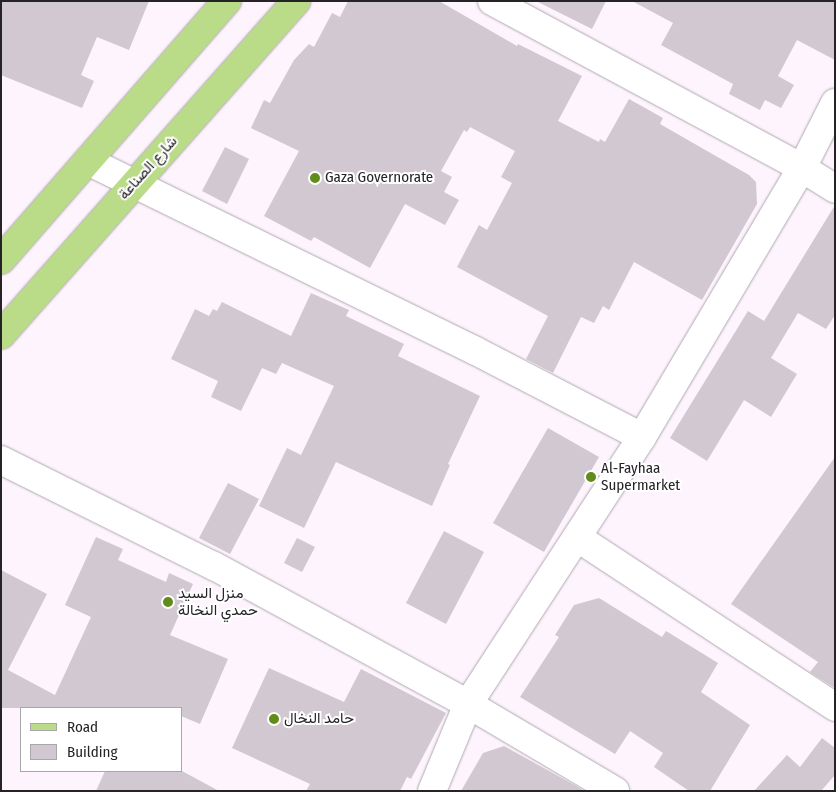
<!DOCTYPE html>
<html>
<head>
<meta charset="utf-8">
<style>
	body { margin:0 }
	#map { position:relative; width:836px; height:792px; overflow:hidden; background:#fdf4fd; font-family:"Fira Sans Condensed",Vazirmatn,sans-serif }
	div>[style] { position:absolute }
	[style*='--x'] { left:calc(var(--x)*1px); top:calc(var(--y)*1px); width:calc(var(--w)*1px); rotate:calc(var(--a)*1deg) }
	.building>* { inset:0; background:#d1c8d1 }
	.roads { filter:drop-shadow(0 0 1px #b0a8b0) drop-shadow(0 0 1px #b0a8b0) }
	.minor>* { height:28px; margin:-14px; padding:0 14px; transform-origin:14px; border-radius:14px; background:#fff }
	.major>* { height:28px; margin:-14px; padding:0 14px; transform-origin:14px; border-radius:14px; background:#badc88 }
	.dots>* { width:14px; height:14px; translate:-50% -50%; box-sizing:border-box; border:2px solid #fff; border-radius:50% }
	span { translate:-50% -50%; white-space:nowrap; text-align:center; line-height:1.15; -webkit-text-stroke:4px #fff; paint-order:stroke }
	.street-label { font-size:15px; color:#262327 }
	.poi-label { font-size:15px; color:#262327 }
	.left { translate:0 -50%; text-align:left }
	.frame { position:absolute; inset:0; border:2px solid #262327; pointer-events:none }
	.legend { position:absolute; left:20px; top:707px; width:162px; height:65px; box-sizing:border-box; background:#fff; border:1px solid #a8a7a9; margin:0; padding:6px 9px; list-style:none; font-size:15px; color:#262327 }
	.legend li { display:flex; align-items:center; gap:10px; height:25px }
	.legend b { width:25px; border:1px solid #a8a7a9 }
</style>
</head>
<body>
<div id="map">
	<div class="building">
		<div style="clip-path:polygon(1px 1px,149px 1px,129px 50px,97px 37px,81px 75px,94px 81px,82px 108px,1px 75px)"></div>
		<div style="clip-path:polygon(348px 1px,439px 1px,517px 46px,518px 44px,582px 76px,558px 121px,599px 142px,600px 139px,605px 142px,629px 99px,663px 118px,660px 124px,749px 175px,756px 182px,757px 204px,702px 300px,634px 262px,609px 310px,603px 306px,594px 323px,581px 317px,553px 373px,526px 359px,548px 316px,457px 267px,479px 225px,487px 230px,512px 183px,501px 177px,515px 151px,470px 127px,467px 132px,464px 130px,441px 171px,452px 177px,444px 192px,459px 200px,445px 225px,405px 204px,370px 268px,314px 237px,311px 241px,264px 216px,299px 151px,251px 128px,264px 100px,270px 103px,294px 60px,309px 44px,314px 47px,332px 13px,340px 17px)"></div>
		<div style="clip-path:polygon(536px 1px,606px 1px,592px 29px)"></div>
		<div style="clip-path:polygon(632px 1px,835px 1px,835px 60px,797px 40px,778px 76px,794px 85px,781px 108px,765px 100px,760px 110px,729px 94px,733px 84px,661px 45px,673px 23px)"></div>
		<div style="clip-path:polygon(225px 147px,249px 159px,227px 204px,202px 191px)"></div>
		<div style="clip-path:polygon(835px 205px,835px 315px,826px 329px,798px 313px,771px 358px,797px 374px,771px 417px,744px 400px,707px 461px,670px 438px,748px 311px,764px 321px)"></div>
		<div style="clip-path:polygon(311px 293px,349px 310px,346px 316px,404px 344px,398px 356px,480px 396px,448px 464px,450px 465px,432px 506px,336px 462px,304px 528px,259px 506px,287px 448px,301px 455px,334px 386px,282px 363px,276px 374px,262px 368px,241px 411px,211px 397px,218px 381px,171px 359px,195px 309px,209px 316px,213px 309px,217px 311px,222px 302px,291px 336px)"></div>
		<div style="clip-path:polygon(548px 428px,599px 457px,544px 552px,493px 523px)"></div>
		<div style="clip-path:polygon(835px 457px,835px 688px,810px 672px,818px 662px,731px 604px)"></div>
		<div style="clip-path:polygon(228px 483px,259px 499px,230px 554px,199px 538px)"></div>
		<div style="clip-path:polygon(444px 531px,484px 552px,446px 624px,406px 603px)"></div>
		<div style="clip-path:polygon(96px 537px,123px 549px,118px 560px,166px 582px,169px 573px,193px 584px,170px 635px,228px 659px,200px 724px,181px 716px,181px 708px,1px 708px,1px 570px,47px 594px,8px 670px,55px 695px,91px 617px,65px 605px)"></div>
		<div style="clip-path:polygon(297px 538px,315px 547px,302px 572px,284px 563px)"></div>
		<div style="clip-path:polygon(599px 598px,662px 637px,666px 631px,718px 663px,701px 692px,750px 725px,710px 791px,689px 791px,654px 767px,663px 753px,630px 731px,615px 754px,520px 697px,559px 637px,555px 635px,574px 605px)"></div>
		<div style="clip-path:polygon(269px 668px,344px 702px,361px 669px,446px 713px,411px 779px,407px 777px,400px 791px,306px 791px,310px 784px,232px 748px)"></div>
		<div style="clip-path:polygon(822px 738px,835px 748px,835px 775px,821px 791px,754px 791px,787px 755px,800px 767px)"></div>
		<div style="clip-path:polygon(504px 746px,576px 786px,584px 791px,461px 791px,483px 753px)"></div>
		<div style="clip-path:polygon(105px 771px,182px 771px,219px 791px,96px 791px)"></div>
	</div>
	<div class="roads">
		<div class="minor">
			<div style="--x:492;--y:1;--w:352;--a:28.3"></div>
			<div style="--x:802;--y:168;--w:39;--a:32"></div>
			<div style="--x:88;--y:161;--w:430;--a:26.1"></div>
			<div style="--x:474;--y:350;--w:189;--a:27.4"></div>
			<div style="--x:1;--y:460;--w:238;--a:26.5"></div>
			<div style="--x:214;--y:566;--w:289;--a:28.5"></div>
			<div style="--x:468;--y:704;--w:171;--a:30.6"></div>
			<div style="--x:578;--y:538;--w:308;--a:33.3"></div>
			<div style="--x:432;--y:791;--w:94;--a:-67.5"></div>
			<div style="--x:468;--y:704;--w:319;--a:-56.9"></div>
			<div style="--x:642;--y:437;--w:313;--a:-59.3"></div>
			<div style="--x:802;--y:168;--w:73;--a:-63.1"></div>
		</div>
		<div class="major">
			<div style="--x:1;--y:260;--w:344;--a:-48.9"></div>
			<div style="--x:1;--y:335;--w:446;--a:-48.5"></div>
		</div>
	</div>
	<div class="dots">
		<div style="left:315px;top:178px;background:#618b1a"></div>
		<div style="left:591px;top:477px;background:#618b1a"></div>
		<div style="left:168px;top:602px;background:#618b1a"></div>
		<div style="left:274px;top:719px;background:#618b1a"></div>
	</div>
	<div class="street-label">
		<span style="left:148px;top:168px;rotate:-48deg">شارع الصناعة</span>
	</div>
	<div class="poi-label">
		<span class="left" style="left:325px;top:178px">Gaza Governorate</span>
		<span class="left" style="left:601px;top:477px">Al-Fayhaa<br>Supermarket</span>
		<span class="left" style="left:178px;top:602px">منزل السيد<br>حمدي النخالة</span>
		<span class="left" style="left:284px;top:719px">حامد النخال</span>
	</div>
	<div class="frame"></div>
	<ul class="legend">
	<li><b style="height:6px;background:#badc88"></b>Road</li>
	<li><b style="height:14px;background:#d1c8d1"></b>Building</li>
	</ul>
</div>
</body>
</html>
